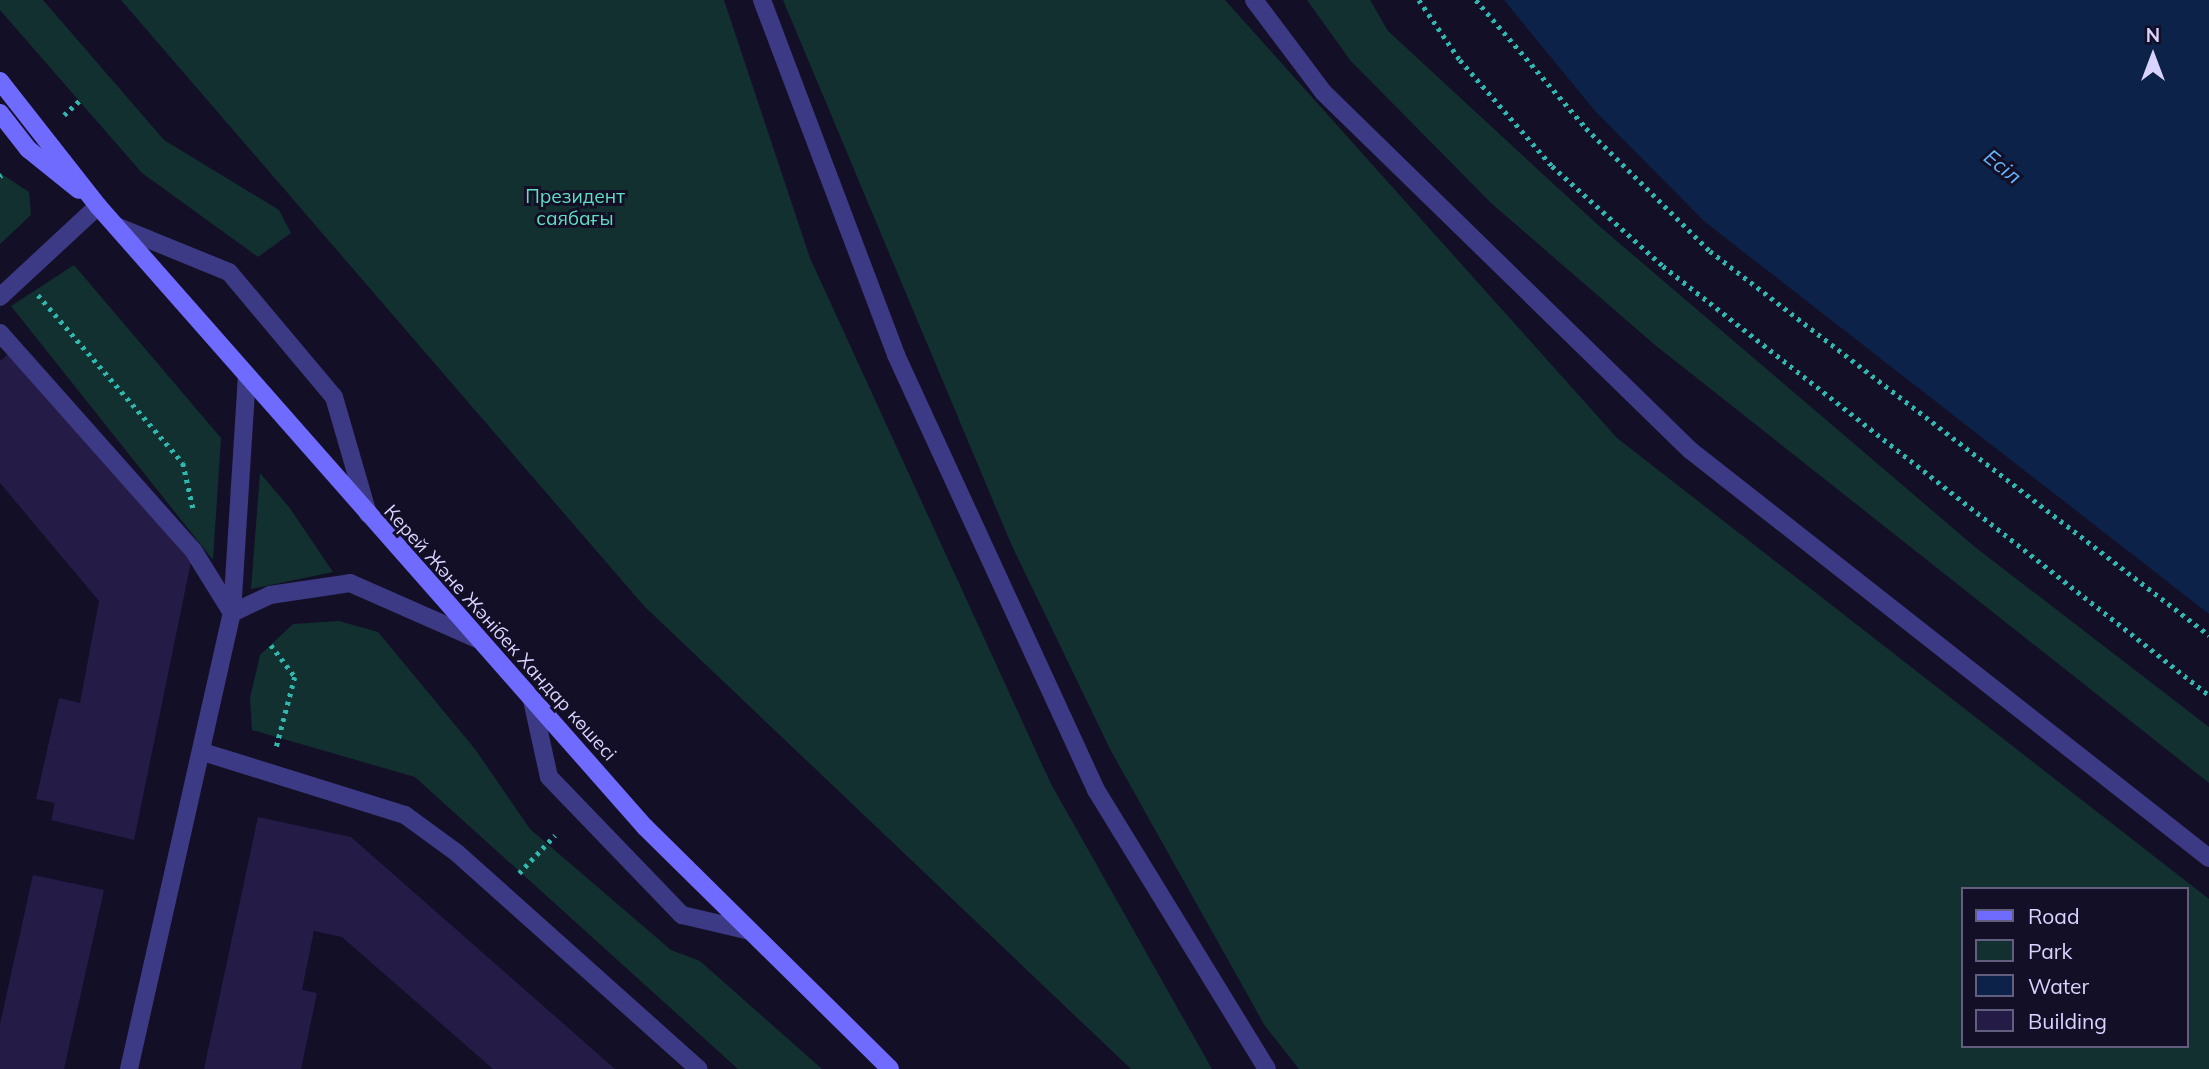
<!DOCTYPE html>
<html>
<head>
<meta charset="utf-8">
<style>
	body { margin:0 }
	#map { position:relative; width:2209px; height:1069px; overflow:hidden; background:#130f26; font-family:Mulish,sans-serif }
	div>[style] { position:absolute }
	[style*='--x'] { left:calc(var(--x)*1px); top:calc(var(--y)*1px); width:calc(var(--w)*1px); rotate:calc(var(--a)*1deg) }
	.green>* { inset:0; background:#12302f }
	.water>* { inset:0; background:#0c2248 }
	.building>* { inset:0; background:#241b47 }
	.path>* { height:4.5px; margin-top:-2.25px; transform-origin:0; background:repeating-linear-gradient(90deg,#2fb8b0 0 3.5px,transparent 0 8.5px) }
	.lane>* { height:18px; margin:-9px; padding:0 9px; transform-origin:9px; border-radius:9px; background:#3d3a85 }
	.street>* { height:18px; margin:-9px; padding:0 9px; transform-origin:9px; border-radius:9px; background:#3d3a85 }
	.secondary>* { height:18px; margin:-9px; padding:0 9px; transform-origin:9px; border-radius:9px; background:#6f6bff }
	span { translate:-50% -50%; white-space:nowrap; text-align:center; line-height:1.15; -webkit-text-stroke:6px #130f26; paint-order:stroke }
	.park-label { font-size:19px; color:#5fe0c0 }
	.street-label { font-size:19px; color:#d9d4ff }
	.water-label { font-size:21px; color:#62b6ff; font-style:italic }
	.legend { position:absolute; left:1961px; top:887px; width:228px; height:161px; box-sizing:border-box; background:#130f26; border:2px solid #625e7d; margin:0; padding:9px 12px; list-style:none; font-size:21px; color:#d9d4ff }
	.legend li { display:flex; align-items:center; gap:14px; height:35px }
	.legend b { width:35px; border:2px solid #625e7d }
	.north { position:absolute; left:2118px; top:21px; width:70px; height:70px; -webkit-text-stroke:5px #130f26; paint-order:stroke; rotate:0deg; font-size:19px; font-weight:700; line-height:28px; text-align:center; color:#d9d4ff }
	.north::after { content:''; display:block; margin:auto; width:24px; height:32px; background:#d9d4ff; clip-path:polygon(50% 0,100% 100%,50% 72%,0 100%) }
</style>
</head>
<body>
<div id="map">
	<div class="green">
		<div style="clip-path:polygon(0 0,43px 0,164px 140px,279px 210px,291px 233px,258px 257px,142px 173px,0 10px)"></div>
		<div style="clip-path:polygon(121px 0,724px 0,810px 258px,1051px 784px,1212px 1069px,1131px 1069px,644px 606px)"></div>
		<div style="clip-path:polygon(evenodd,783px 0,1225px 0,1617px 438px,2209px 899px,2209px 1069px,1299px 1069px,1265px 1026px,1111px 751px,1012px 546px,783px 0,1962px 889px,2186px 889px,2186px 1046px,1962px 1046px,1962px 889px)"></div>
		<div style="clip-path:polygon(1307px 0,1370px 0,1388px 31px,1598px 225px,1975px 547px,2209px 727px,2209px 783px,1655px 345px,1491px 203px,1350px 60px)"></div>
		<div style="clip-path:polygon(0 173px,29px 192px,31px 215px,0 244px)"></div>
		<div style="clip-path:polygon(74px 265px,221px 438px,213px 560px,11px 306px)"></div>
		<div style="clip-path:polygon(260px 473px,289px 507px,333px 572px,251px 589px)"></div>
		<div style="clip-path:polygon(339px 621px,378px 632px,475px 749px,530px 829px,671px 950px,700px 961px,822px 1069px,738px 1069px,415px 777px,252px 730px,250px 698px,260px 655px,293px 624px)"></div>
	</div>
	<div class="water">
		<div style="clip-path:polygon(1504px 0,2209px 0,2209px 614px,1705px 222px,1595px 111px)"></div>
	</div>
	<div class="building">
		<div style="clip-path:polygon(13px 350px,191px 562px,134px 840px,51px 820px,55px 803px,36px 799px,59px 698px,80px 703px,99px 601px,0 483px,0 361px)"></div>
		<div style="clip-path:polygon(258px 817px,351px 837px,615px 1069px,493px 1069px,342px 937px,314px 931px,302px 990px,317px 993px,301px 1069px,204px 1069px)"></div>
		<div style="clip-path:polygon(33px 875px,104px 890px,64px 1069px,0 1069px,0 1024px)"></div>
	</div>
	<div class="path">
		<div style="--x:1419;--y:0;--w:73;--a:55.7"></div>
		<div style="--x:1460;--y:60;--w:140;--a:49"></div>
		<div style="--x:1552;--y:166;--w:149;--a:42"></div>
		<div style="--x:1663;--y:266;--w:694;--a:38.16"></div>
		<div style="--x:1476;--y:0;--w:169;--a:49.3"></div>
		<div style="--x:1586;--y:128;--w:175;--a:44.8"></div>
		<div style="--x:1710;--y:251;--w:630;--a:37.58"></div>
		<div style="--x:64;--y:115;--w:21;--a:-43"></div>
		<div style="--x:0;--y:176;--w:2;--a:-27"></div>
		<div style="--x:38;--y:295;--w:222;--a:49.2"></div>
		<div style="--x:183;--y:463;--w:46;--a:77.5"></div>
		<div style="--x:271;--y:645;--w:40;--a:53"></div>
		<div style="--x:295;--y:677;--w:74;--a:104.8"></div>
		<div style="--x:519;--y:873;--w:52;--a:-46.5"></div>
	</div>
	<div class="lane">
		<div style="--x:116;--y:226;--w:122;--a:22.2"></div>
		<div style="--x:229;--y:272;--w:163;--a:50"></div>
		<div style="--x:334;--y:397;--w:122;--a:73.8"></div>
		<div style="--x:0;--y:333;--w:290;--a:48.4"></div>
		<div style="--x:193;--y:550;--w:74;--a:58.2"></div>
		<div style="--x:532;--y:700;--w:79;--a:77.6"></div>
		<div style="--x:549;--y:777;--w:192;--a:46.1"></div>
		<div style="--x:682;--y:915;--w:70;--a:13.2"></div>
	</div>
	<div class="street">
		<div style="--x:762;--y:0;--w:379;--a:69.3"></div>
		<div style="--x:896;--y:355;--w:479;--a:65.3"></div>
		<div style="--x:1096;--y:790;--w:327;--a:58.5"></div>
		<div style="--x:1254;--y:0;--w:115;--a:53.1"></div>
		<div style="--x:1323;--y:92;--w:513;--a:44.29"></div>
		<div style="--x:1690;--y:450;--w:660;--a:38.17"></div>
		<div style="--x:0;--y:297;--w:134;--a:-42.9"></div>
		<div style="--x:232;--y:613;--w:42;--a:-25.3"></div>
		<div style="--x:270;--y:595;--w:81;--a:-8.5"></div>
		<div style="--x:350;--y:583;--w:139;--a:23.8"></div>
		<div style="--x:203;--y:752;--w:212;--a:17.3"></div>
		<div style="--x:405;--y:815;--w:64;--a:36.2"></div>
		<div style="--x:457;--y:853;--w:324;--a:41.8"></div>
		<div style="--x:129;--y:1069;--w:467;--a:-77.3"></div>
		<div style="--x:232;--y:613;--w:236;--a:-86.4"></div>
	</div>
	<div class="secondary">
		<div style="--x:0;--y:81;--w:159;--a:51.9"></div>
		<div style="--x:98;--y:206;--w:828;--a:48.63"></div>
		<div style="--x:645;--y:827;--w:344;--a:44.6"></div>
		<div style="--x:0;--y:113;--w:46;--a:52.1"></div>
		<div style="--x:28;--y:149;--w:65;--a:38.8"></div>
	</div>
	<div class="park-label">
		<span style="left:575px;top:208px">Президент<br>саябағы</span>
	</div>
	<div class="street-label">
		<span style="left:500px;top:633px;rotate:48deg">Керей Және Жәнібек Хандар көшесі</span>
	</div>
	<div class="water-label">
		<span style="left:2003px;top:166px;rotate:39deg">Есіл</span>
	</div>
	<ul class="legend">
	<li><b style="height:9px;background:#6f6bff"></b>Road</li>
	<li><b style="height:19px;background:#12302f"></b>Park</li>
	<li><b style="height:19px;background:#0c2248"></b>Water</li>
	<li><b style="height:19px;background:#241b47"></b>Building</li>
	</ul>
	<div class="north">N</div>
</div>
</body>
</html>
